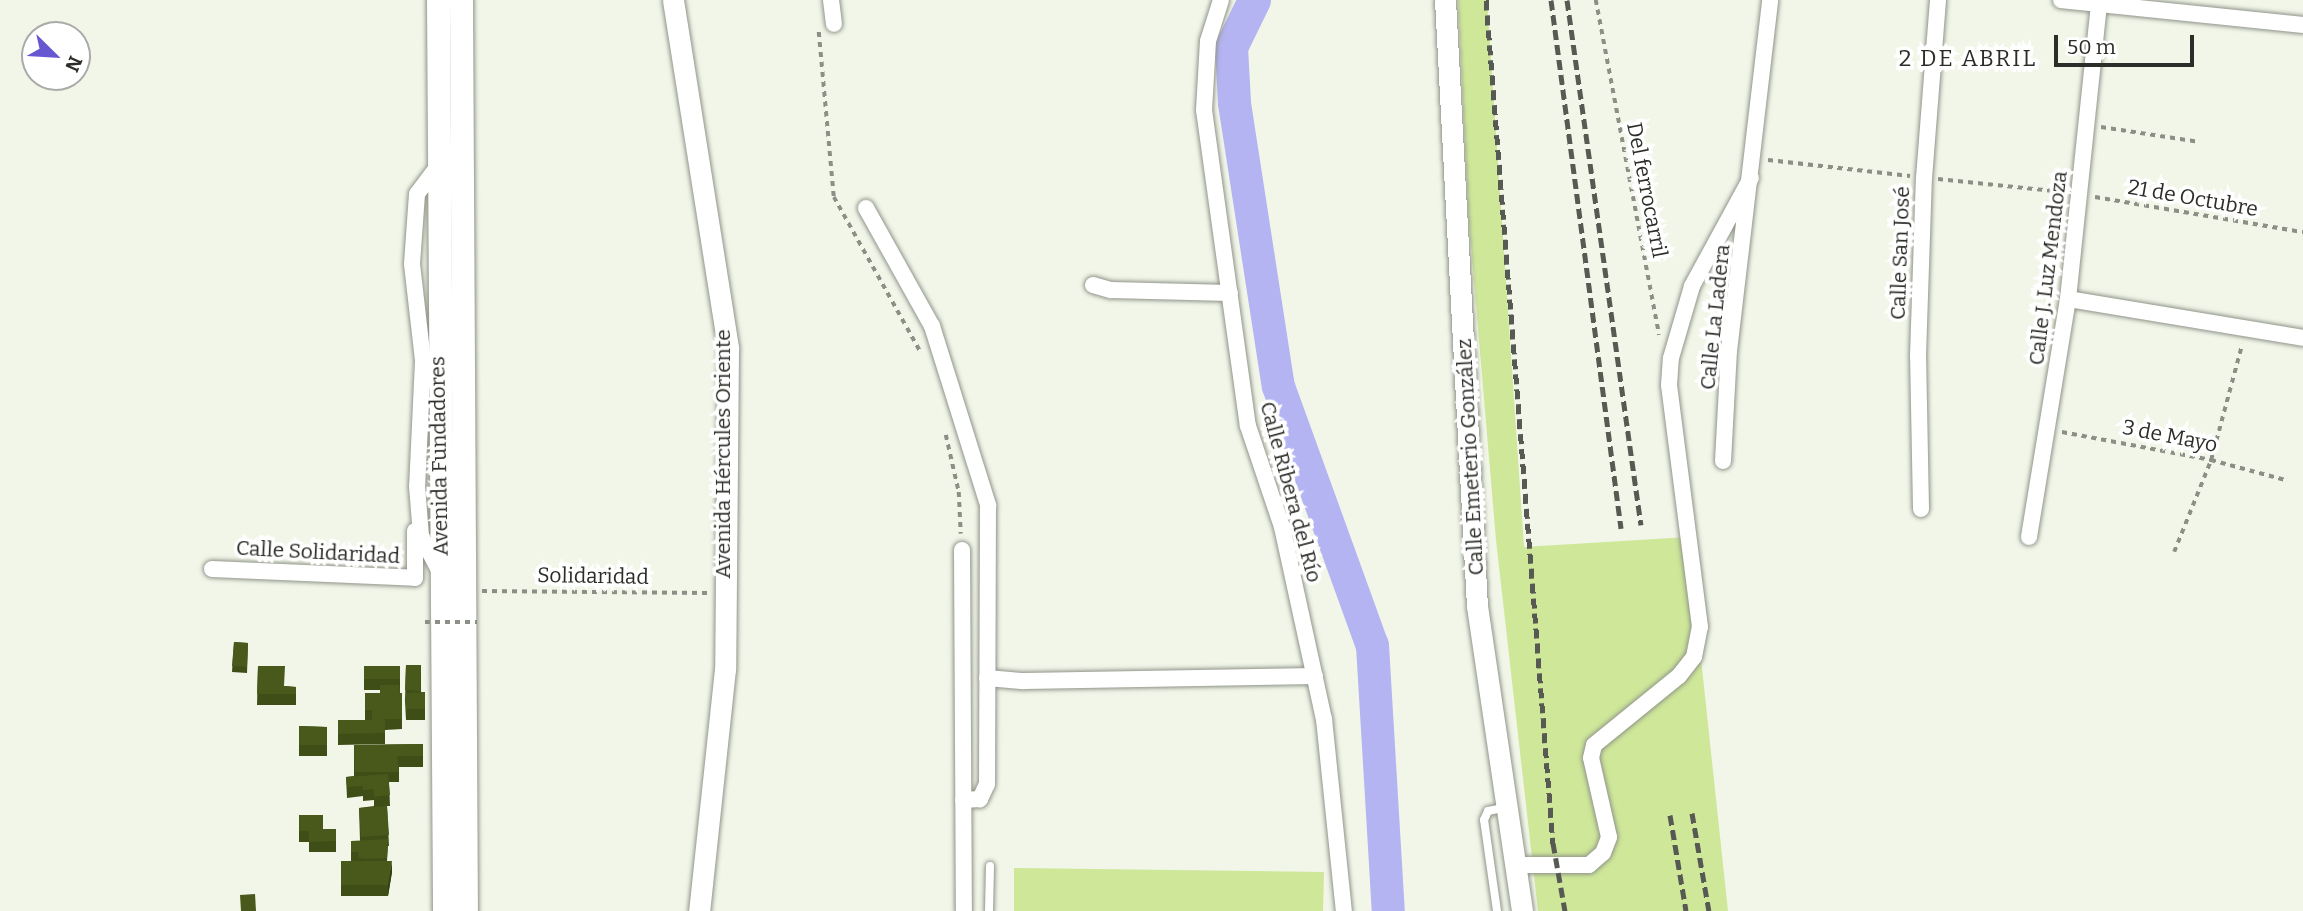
<!DOCTYPE html>
<html>
<head>
<meta charset="utf-8">
<style>
	body { margin:0 }
	#map { position:relative; width:2303px; height:911px; overflow:hidden; background:#f1f6e9; font-family:Bitter,serif }
	div>[style] { position:absolute }
	[style*='--x'] { left:calc(var(--x)*1px); top:calc(var(--y)*1px); width:calc(var(--w)*1px); rotate:calc(var(--a)*1deg) }
	.green>* { inset:0; background:#cee799 }
	.river>* { height:33px; margin:-16.5px; padding:0 16.5px; transform-origin:16.5px; border-radius:16.5px; background:#b4b4f3 }
	.path>* { height:3.5px; margin-top:-1.75px; transform-origin:0; background:repeating-linear-gradient(90deg,#8c8f86 0 5px,transparent 0 10px) }
	.roads { filter:drop-shadow(0 0 2px #909489) drop-shadow(0 0 2px #909489) }
	.service>* { height:8px; margin:-4px; padding:0 4px; transform-origin:4px; border-radius:4px; background:#fff }
	.minor>* { height:16px; margin:-8px; padding:0 8px; transform-origin:8px; border-radius:8px; background:#fff }
	.tertiary>* { height:21px; margin:-10.5px; padding:0 10.5px; transform-origin:10.5px; border-radius:10.5px; background:#fff }
	.secondary>* { height:23px; margin:-11.5px; padding:0 11.5px; transform-origin:11.5px; border-radius:11.5px; background:#fff }
	.rail>* { height:5px; margin-top:-2.5px; transform-origin:0; background:repeating-linear-gradient(90deg,#575a53 0 10px,transparent 0 15px) }
	.path-bridge>* { height:3.5px; margin-top:-1.75px; transform-origin:0; background:repeating-linear-gradient(90deg,#8c8f86 0 5px,transparent 0 10px) }
	.wall>* { inset:0; background:#3f4d17 }
	.shaded-wall>* { inset:0; background:#333e13 }
	.building>* { inset:0; background:#49591b }
	span { translate:-50% -50%; white-space:nowrap; text-align:center; line-height:1.15; -webkit-text-stroke:7px #fff; paint-order:stroke }
	.street-label { font-size:21px; color:#2b2d28 }
	.neighbourhood-label { font-size:23px; color:#2b2d28; letter-spacing:2px }
	.north { position:absolute; left:21px; top:21px; width:70px; height:70px; box-sizing:border-box; background:#fff; border:2px solid #aaaba9; border-radius:50%; rotate:114deg; font-size:19px; font-weight:700; line-height:28px; text-align:center; color:#2b2d28 }
	.north::after { content:''; display:block; margin:auto; width:24px; height:32px; background:#6758d2; clip-path:polygon(50% 0,100% 100%,50% 72%,0 100%) }
	.scale { position:absolute; left:2054px; top:35px; width:140px; height:32px; box-sizing:border-box; border:4px solid #2b2d28; border-top:0; padding-left:9px; font-size:21px; line-height:24px; white-space:nowrap; color:#2b2d28; -webkit-text-stroke:5px #fff; paint-order:stroke }
</style>
</head>
<body>
<div id="map">
	<div class="green">
		<div style="clip-path:polygon(1458px 0,1487px 0,1524px 547px,1688px 537px,1728px 911px,1538px 911px,1496px 540px,1469px 222px)"></div>
		<div style="clip-path:polygon(1014px 868px,1324px 872px,1323px 911px,1014px 911px)"></div>
	</div>
	<div class="river">
		<div style="--x:1254;--y:0;--w:52;--a:116.1"></div>
		<div style="--x:1231;--y:47;--w:56;--a:86.9"></div>
		<div style="--x:1234;--y:103;--w:286;--a:81.2"></div>
		<div style="--x:1278;--y:386;--w:276;--a:70.1"></div>
		<div style="--x:1372;--y:645;--w:266;--a:86.6"></div>
	</div>
	<div class="path">
		<div style="--x:1596;--y:0;--w:341;--a:79.3"></div>
		<div style="--x:819;--y:32;--w:166;--a:84.8"></div>
		<div style="--x:834;--y:197;--w:176;--a:60.8"></div>
		<div style="--x:2101;--y:127;--w:100;--a:8.6"></div>
		<div style="--x:1768;--y:160;--w:143;--a:6.4"></div>
		<div style="--x:1938;--y:179;--w:126;--a:5.9"></div>
		<div style="--x:2095;--y:197;--w:211;--a:9.6"></div>
		<div style="--x:2062;--y:432;--w:152;--a:10.6"></div>
		<div style="--x:2211;--y:460;--w:77;--a:15.1"></div>
		<div style="--x:946;--y:435;--w:58;--a:77.2"></div>
		<div style="--x:959;--y:492;--w:42;--a:87.3"></div>
		<div style="--x:2174;--y:552;--w:99;--a:-68.1"></div>
		<div style="--x:2211;--y:460;--w:120;--a:-75"></div>
		<div style="--x:482;--y:591;--w:227;--a:0.5"></div>
	</div>
	<div class="roads">
		<div class="service">
			<div style="--x:989;--y:911;--w:45;--a:-88.7"></div>
			<div style="--x:1497;--y:911;--w:92;--a:-98.1"></div>
			<div style="--x:1484;--y:820;--w:10;--a:-66"></div>
			<div style="--x:1488;--y:811;--w:16;--a:-11"></div>
		</div>
		<div class="minor">
			<div style="--x:831;--y:0;--w:24;--a:83"></div>
			<div style="--x:1221;--y:0;--w:43;--a:107.6"></div>
			<div style="--x:1208;--y:41;--w:69;--a:93.3"></div>
			<div style="--x:1204;--y:110;--w:319;--a:82.1"></div>
			<div style="--x:1248;--y:426;--w:107;--a:71.4"></div>
			<div style="--x:1282;--y:527;--w:197;--a:77.7"></div>
			<div style="--x:1324;--y:719;--w:193;--a:84.1"></div>
			<div style="--x:2061;--y:0;--w:243;--a:5.9"></div>
			<div style="--x:438;--y:166;--w:35;--a:127"></div>
			<div style="--x:417;--y:194;--w:70;--a:94.1"></div>
			<div style="--x:412;--y:264;--w:98;--a:83.5"></div>
			<div style="--x:423;--y:361;--w:125;--a:92.7"></div>
			<div style="--x:417;--y:486;--w:50;--a:85.4"></div>
			<div style="--x:421;--y:536;--w:41;--a:62.2"></div>
			<div style="--x:866;--y:208;--w:135;--a:60.8"></div>
			<div style="--x:932;--y:326;--w:188;--a:72.6"></div>
			<div style="--x:988;--y:505;--w:279;--a:90.2"></div>
			<div style="--x:987;--y:784;--w:17;--a:115"></div>
			<div style="--x:980;--y:799;--w:17;--a:177"></div>
			<div style="--x:1093;--y:285;--w:19;--a:16"></div>
			<div style="--x:1111;--y:290;--w:119;--a:1.4"></div>
			<div style="--x:2068;--y:299;--w:238;--a:9.4"></div>
			<div style="--x:1723;--y:461;--w:110;--a:-86.9"></div>
			<div style="--x:1729;--y:351;--w:353;--a:-83.3"></div>
			<div style="--x:1921;--y:509;--w:153;--a:-91.1"></div>
			<div style="--x:1918;--y:356;--w:178;--a:-88.1"></div>
			<div style="--x:1924;--y:178;--w:179;--a:-85.5"></div>
			<div style="--x:2029;--y:537;--w:241;--a:-80.7"></div>
			<div style="--x:2068;--y:299;--w:298;--a:-84"></div>
			<div style="--x:962;--y:550;--w:361;--a:89.7"></div>
			<div style="--x:212;--y:569;--w:203;--a:2.5"></div>
			<div style="--x:415;--y:578;--w:47;--a:-90"></div>
			<div style="--x:987;--y:678;--w:37;--a:5"></div>
			<div style="--x:1024;--y:681;--w:291;--a:-1"></div>
			<div style="--x:1516;--y:865;--w:73;--a:0"></div>
			<div style="--x:1589;--y:865;--w:18;--a:-41"></div>
			<div style="--x:1603;--y:853;--w:17;--a:-69"></div>
			<div style="--x:1609;--y:837;--w:81;--a:-102.8"></div>
			<div style="--x:1591;--y:758;--w:13;--a:-77"></div>
			<div style="--x:1594;--y:745;--w:109;--a:-39.1"></div>
			<div style="--x:1679;--y:676;--w:24;--a:-52"></div>
			<div style="--x:1694;--y:657;--w:31;--a:-79"></div>
			<div style="--x:1700;--y:627;--w:244;--a:-97.3"></div>
			<div style="--x:1669;--y:385;--w:27;--a:-86"></div>
			<div style="--x:1671;--y:358;--w:75;--a:-73.7"></div>
			<div style="--x:1692;--y:286;--w:123;--a:-61.4"></div>
		</div>
		<div class="tertiary">
			<div style="--x:673;--y:0;--w:352;--a:81"></div>
			<div style="--x:728;--y:348;--w:321;--a:90.5"></div>
			<div style="--x:725;--y:669;--w:243;--a:96.1"></div>
			<div style="--x:1445;--y:0;--w:607;--a:86.98"></div>
			<div style="--x:1477;--y:606;--w:308;--a:81.6"></div>
		</div>
		<div class="secondary">
			<div style="--x:438;--y:0;--w:911;--a:89.62"></div>
			<div style="--x:461;--y:0;--w:911;--a:89.69"></div>
		</div>
	</div>
	<div class="rail">
		<div style="--x:1486;--y:0;--w:846;--a:85.46"></div>
		<div style="--x:1553;--y:843;--w:69;--a:80"></div>
		<div style="--x:1551;--y:0;--w:533;--a:82.45"></div>
		<div style="--x:1567;--y:0;--w:530;--a:81.98"></div>
		<div style="--x:1692;--y:813;--w:99;--a:80.2"></div>
		<div style="--x:1670;--y:815;--w:97;--a:80.5"></div>
	</div>
	<div class="path-bridge">
		<div style="--x:425;--y:622;--w:52;--a:0"></div>
	</div>
	<div class="wall">
		<div style="clip-path:polygon(234px 642px,248px 643px,247px 673px,232px 672px)"></div>
		<div style="clip-path:polygon(406px 665px,421px 665px,421px 692px,425px 692px,425px 720px,406px 720px,405px 701px)"></div>
		<div style="clip-path:polygon(258px 666px,284px 686px,296px 687px,296px 705px,257px 705px)"></div>
		<div style="clip-path:polygon(364px 666px,400px 666px,400px 693px,402px 693px,402px 729px,385px 730px,385px 744px,338px 745px,338px 720px,365px 720px,365px 693px,380px 693px,380px 690px,364px 690px)"></div>
		<div style="clip-path:polygon(299px 726px,327px 727px,327px 756px,299px 756px)"></div>
		<div style="clip-path:polygon(423px 744px,423px 767px,399px 767px,399px 782px,389px 782px,390px 806px,387px 806px,389px 846px,388px 846px,387px 861px,392px 872px,388px 896px,341px 896px,341px 861px,351px 861px,351px 841px,360px 841px,359px 808px,374px 806px,374px 800px,363px 801px,363px 796px,347px 798px,346px 777px,354px 776px,354px 745px)"></div>
		<div style="clip-path:polygon(299px 815px,323px 829px,336px 829px,336px 852px,309px 852px,309px 842px,299px 842px)"></div>
	</div>
	<div class="shaded-wall">
		<div style="clip-path:polygon(392px 861px,392px 872px,388px 896px,388px 885px)"></div>
	</div>
	<div class="building">
		<div style="clip-path:polygon(234px 642px,248px 643px,247px 667px,232px 666px)"></div>
		<div style="clip-path:polygon(406px 665px,421px 665px,420px 691px,405px 690px)"></div>
		<div style="clip-path:polygon(258px 666px,285px 666px,284px 686px,296px 687px,296px 694px,257px 694px)"></div>
		<div style="clip-path:polygon(364px 666px,400px 666px,400px 679px,364px 679px)"></div>
		<div style="clip-path:polygon(380px 685px,399px 685px,400px 693px,380px 693px)"></div>
		<div style="clip-path:polygon(425px 692px,425px 709px,406px 709px,406px 693px)"></div>
		<div style="clip-path:polygon(365px 693px,402px 693px,402px 719px,385px 719px,385px 733px,338px 734px,338px 720px,372px 720px,372px 710px,365px 710px)"></div>
		<div style="clip-path:polygon(299px 726px,327px 727px,327px 745px,299px 745px)"></div>
		<div style="clip-path:polygon(423px 744px,423px 756px,397px 756px,399px 772px,355px 772px,354px 745px)"></div>
		<div style="clip-path:polygon(388px 774px,390px 795px,374px 797px,374px 789px,363px 790px,363px 786px,347px 787px,346px 777px)"></div>
		<div style="clip-path:polygon(387px 806px,389px 835px,361px 837px,359px 808px)"></div>
		<div style="clip-path:polygon(299px 815px,323px 815px,323px 829px,336px 829px,336px 841px,309px 842px,309px 831px,299px 831px)"></div>
		<div style="clip-path:polygon(388px 839px,387px 858px,365px 859px,359px 858px,358px 852px,351px 852px,351px 841px)"></div>
		<div style="clip-path:polygon(341px 861px,392px 861px,388px 885px,341px 885px)"></div>
		<div style="clip-path:polygon(255px 894px,256px 911px,241px 911px,240px 895px)"></div>
	</div>
	<div class="street-label">
		<span style="left:1647px;top:190px;rotate:79deg">Del ferrocarril</span>
		<span style="left:2193px;top:198px;rotate:10deg">21 de Octubre</span>
		<span style="left:1900px;top:253px;rotate:-88deg">Calle San José</span>
		<span style="left:2048px;top:268px;rotate:-83deg">Calle J. Luz Mendoza</span>
		<span style="left:1715px;top:317px;rotate:-84deg">Calle La Ladera</span>
		<span style="left:2170px;top:436px;rotate:11deg">3 de Mayo</span>
		<span style="left:723px;top:454px;rotate:-90deg">Avenida Hércules Oriente</span>
		<span style="left:439px;top:456px;rotate:-91deg">Avenida Fundadores</span>
		<span style="left:1470px;top:457px;rotate:-93deg">Calle Emeterio González</span>
		<span style="left:1291px;top:492px;rotate:75deg">Calle Ribera del Río</span>
		<span style="left:318px;top:552px;rotate:3deg">Calle Solidaridad</span>
		<span style="left:593px;top:576px;rotate:1deg">Solidaridad</span>
	</div>
	<div class="neighbourhood-label">
		<span style="left:1968px;top:58px">2 DE ABRIL</span>
	</div>
	<div class="north">N</div>
	<div class="scale">50 m</div>
</div>
</body>
</html>
